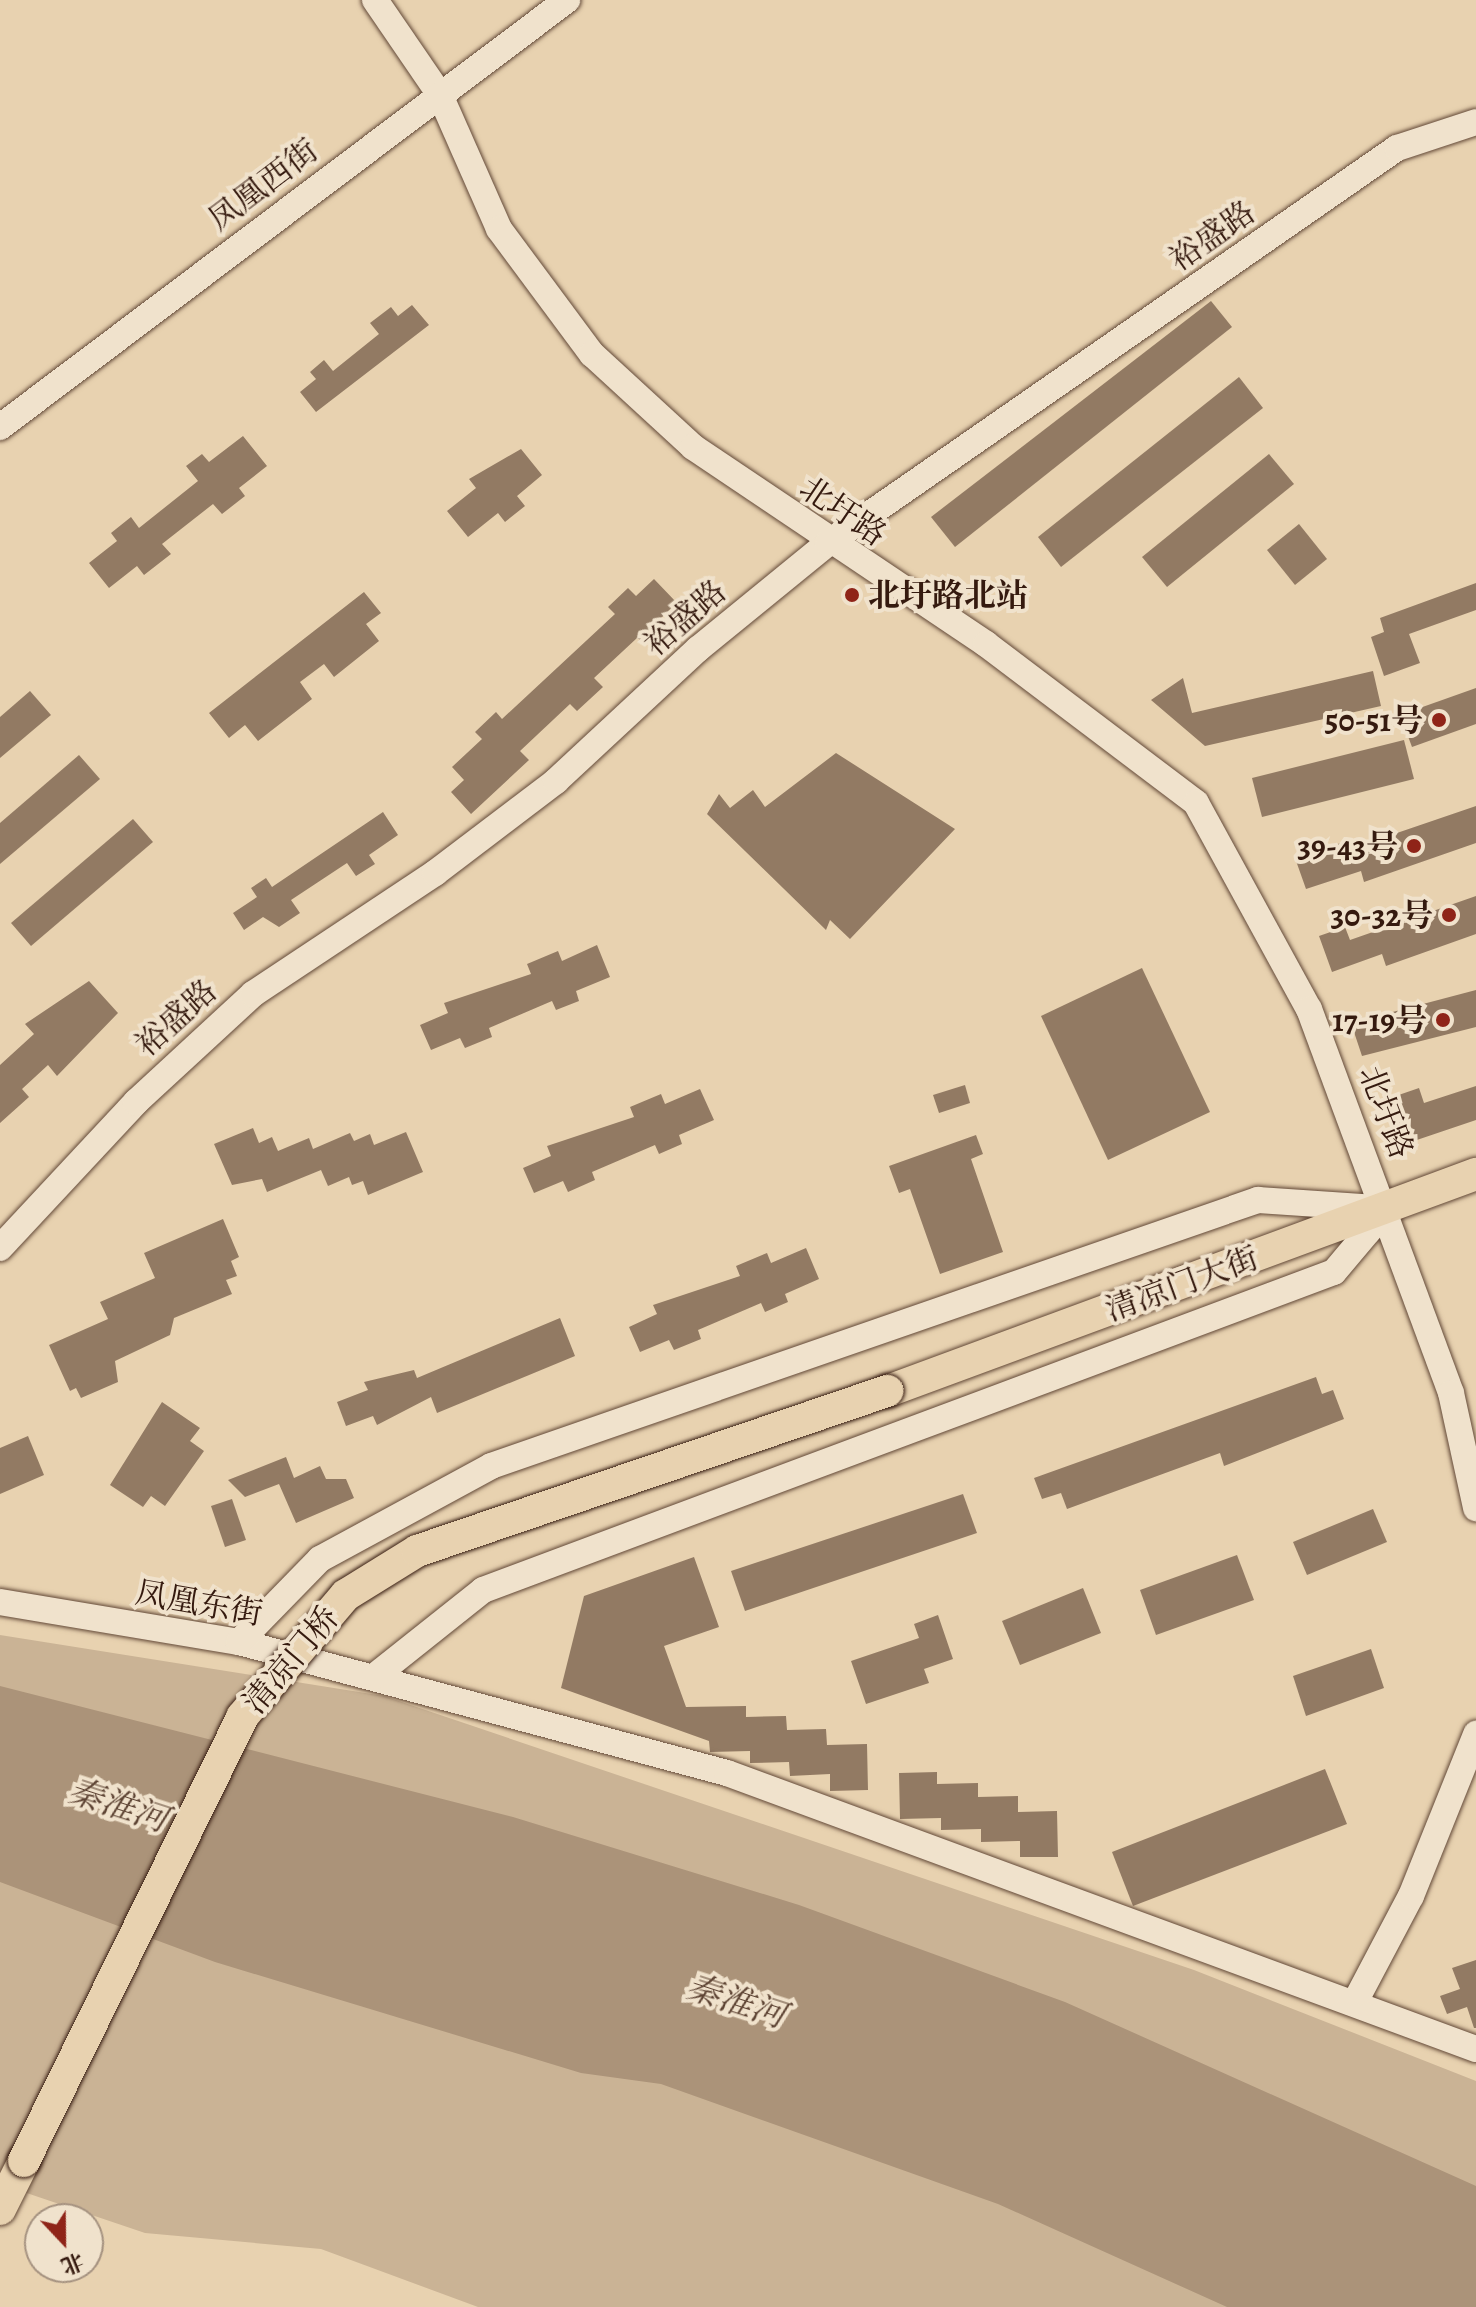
<!DOCTYPE html>
<html>
<head>
<meta charset="utf-8">
<style>
	body { margin:0 }
	#map { position:relative; width:1476px; height:2307px; overflow:hidden; background:#e8d2b0; font-family:Alegreya,"Noto Serif SC",serif }
	div>[style] { position:absolute }
	[style*='--x'] { left:calc(var(--x)*1px); top:calc(var(--y)*1px); width:calc(var(--w)*1px); rotate:calc(var(--a)*1deg) }
	.green>* { inset:0; background:#cab395 }
	.water>* { inset:0; background:#ab9379 }
	.building>* { inset:0; background:#927a63 }
	.roads { filter:drop-shadow(0 0 2px #624837) drop-shadow(0 0 2px #624837) }
	.tertiary>* { height:26px; margin:-13px; padding:0 13px; transform-origin:13px; border-radius:13px; background:#f0e2cc }
	.primary>* { height:32px; margin:-16px; padding:0 16px; transform-origin:16px; border-radius:16px; background:#e8d2b0 }
	.bridges { filter:drop-shadow(0 0 2px #351a0f) drop-shadow(0 0 2px #351a0f) }
	.primary-bridge>* { height:32px; margin:-16px; padding:0 16px; transform-origin:16px; border-radius:16px; background:#e8d2b0 }
	.dots>* { width:22px; height:22px; translate:-50% -50%; box-sizing:border-box; border:4px solid #f0e2cc; border-radius:50% }
	span { translate:-50% -50%; white-space:nowrap; text-align:center; line-height:1.15; -webkit-text-stroke:8px #f0e2cc; paint-order:stroke }
	.street-label { font-size:32px; color:#351a0f }
	.poi-label { font-size:32px; color:#351a0f; font-weight:700 }
	.left { translate:0 -50%; text-align:left }
	.right { translate:-100% -50%; text-align:right }
	.water-label { font-size:34px; color:#5e4434; font-style:italic }
	.north { position:absolute; left:24px; top:2203px; width:80px; height:80px; box-sizing:border-box; background:#f0e2cc; border:2px solid #a59280; border-radius:50%; rotate:158deg; font-size:22px; font-weight:700; line-height:32px; text-align:center; color:#351a0f }
	.north::after { content:''; display:block; margin:auto; width:28px; height:36px; background:#8f2418; clip-path:polygon(50% 0,100% 100%,50% 72%,0 100%) }
</style>
</head>
<body>
<div id="map">
	<div class="green">
		<div style="clip-path:polygon(0 1635px,384px 1696px,1194px 1970px,1476px 2081px,1476px 2307px,478px 2307px,321px 2249px,145px 2233px,0 2184px)"></div>
	</div>
	<div class="water">
		<div style="clip-path:polygon(0 1686px,513px 1817px,799px 1905px,1065px 2002px,1476px 2186px,1476px 2307px,1227px 2307px,998px 2204px,661px 2084px,581px 2073px,215px 1962px,0 1882px)"></div>
	</div>
	<div class="building">
		<div style="clip-path:polygon(1211px 301px,1232px 327px,955px 547px,931px 517px)"></div>
		<div style="clip-path:polygon(412px 305px,429px 325px,316px 412px,300px 392px,316px 379px,310px 372px,324px 360px,333px 371px,379px 334px,370px 323px,391px 307px,398px 316px)"></div>
		<div style="clip-path:polygon(1239px 377px,1263px 408px,1061px 567px,1038px 537px)"></div>
		<div style="clip-path:polygon(243px 436px,267px 466px,239px 488px,245px 496px,222px 514px,213px 504px,162px 544px,171px 554px,144px 575px,137px 566px,109px 588px,89px 563px,117px 541px,111px 533px,131px 517px,139px 528px,198px 481px,186px 466px,202px 454px,209px 462px)"></div>
		<div style="clip-path:polygon(521px 449px,542px 475px,517px 496px,525px 506px,505px 522px,498px 513px,468px 537px,447px 511px,476px 488px,469px 479px)"></div>
		<div style="clip-path:polygon(1269px 454px,1294px 484px,1167px 587px,1142px 557px)"></div>
		<div style="clip-path:polygon(1299px 524px,1327px 559px,1295px 585px,1267px 550px)"></div>
		<div style="clip-path:polygon(654px 579px,677px 603px,659px 620px,667px 629px,650px 645px,637px 638px,594px 678px,603px 687px,577px 711px,570px 704px,520px 751px,529px 760px,471px 814px,451px 792px,464px 780px,452px 767px,482px 739px,475px 732px,496px 712px,502px 719px,615px 614px,608px 607px,628px 588px,636px 596px)"></div>
		<div style="clip-path:polygon(1476px 583px,1476px 610px,1409px 634px,1420px 663px,1384px 676px,1371px 637px,1384px 632px,1380px 618px)"></div>
		<div style="clip-path:polygon(364px 592px,381px 613px,366px 624px,379px 641px,334px 677px,324px 664px,300px 682px,312px 699px,258px 741px,245px 725px,229px 738px,209px 713px)"></div>
		<div style="clip-path:polygon(1373px 671px,1381px 706px,1205px 746px,1151px 700px,1183px 678px,1192px 713px)"></div>
		<div style="clip-path:polygon(1476px 688px,1476px 724px,1412px 747px,1400px 715px)"></div>
		<div style="clip-path:polygon(30px 691px,51px 715px,0 758px,0 717px)"></div>
		<div style="clip-path:polygon(1404px 740px,1414px 779px,1262px 817px,1252px 778px)"></div>
		<div style="clip-path:polygon(836px 753px,955px 829px,850px 939px,830px 920px,826px 930px,707px 814px,719px 794px,730px 808px,753px 790px,765px 807px)"></div>
		<div style="clip-path:polygon(79px 755px,100px 779px,0 864px,0 823px)"></div>
		<div style="clip-path:polygon(1476px 806px,1476px 843px,1364px 882px,1361px 871px,1306px 889px,1295px 858px,1350px 840px,1353px 848px)"></div>
		<div style="clip-path:polygon(383px 812px,398px 835px,369px 855px,375px 864px,356px 876px,347px 863px,291px 900px,300px 913px,279px 927px,263px 917px,244px 930px,233px 913px,257px 897px,251px 888px,266px 878px,272px 887px)"></div>
		<div style="clip-path:polygon(133px 819px,153px 842px,31px 946px,11px 923px)"></div>
		<div style="clip-path:polygon(1476px 896px,1476px 934px,1386px 966px,1382px 954px,1332px 972px,1319px 936px,1345px 927px,1350px 940px)"></div>
		<div style="clip-path:polygon(597px 945px,610px 977px,576px 991px,579px 1001px,556px 1010px,552px 1001px,489px 1028px,492px 1037px,465px 1048px,460px 1038px,431px 1050px,420px 1025px,448px 1013px,444px 1003px,531px 974px,527px 964px,558px 951px,562px 961px)"></div>
		<div style="clip-path:polygon(1142px 968px,1210px 1112px,1108px 1160px,1041px 1016px)"></div>
		<div style="clip-path:polygon(89px 981px,118px 1013px,57px 1076px,48px 1065px,22px 1089px,29px 1097px,0 1123px,0 1065px,34px 1034px,25px 1024px)"></div>
		<div style="clip-path:polygon(1476px 990px,1476px 1027px,1362px 1056px,1351px 1023px)"></div>
		<div style="clip-path:polygon(965px 1085px,970px 1103px,939px 1113px,933px 1095px)"></div>
		<div style="clip-path:polygon(1476px 1086px,1476px 1120px,1402px 1145px,1387px 1099px,1419px 1088px,1424px 1103px)"></div>
		<div style="clip-path:polygon(700px 1089px,714px 1120px,679px 1135px,682px 1144px,659px 1154px,655px 1145px,592px 1172px,595px 1180px,568px 1192px,563px 1181px,534px 1193px,523px 1168px,551px 1156px,547px 1146px,634px 1117px,630px 1107px,661px 1094px,665px 1104px)"></div>
		<div style="clip-path:polygon(253px 1128px,259px 1143px,272px 1137px,278px 1151px,309px 1138px,313px 1149px,350px 1133px,354px 1141px,370px 1134px,374px 1145px,406px 1132px,423px 1172px,368px 1195px,363px 1181px,352px 1185px,349px 1177px,328px 1186px,321px 1170px,267px 1192px,262px 1179px,232px 1185px,214px 1144px)"></div>
		<div style="clip-path:polygon(976px 1135px,983px 1154px,971px 1159px,1003px 1252px,940px 1274px,910px 1189px,899px 1193px,889px 1166px)"></div>
		<div style="clip-path:polygon(223px 1219px,239px 1257px,231px 1261px,237px 1276px,226px 1280px,232px 1294px,174px 1318px,170px 1335px,115px 1361px,118px 1382px,81px 1398px,76px 1388px,70px 1391px,49px 1345px,108px 1319px,100px 1302px,155px 1278px,144px 1253px)"></div>
		<div style="clip-path:polygon(806px 1248px,819px 1279px,785px 1294px,788px 1302px,765px 1312px,761px 1303px,698px 1330px,701px 1339px,674px 1350px,669px 1340px,640px 1352px,629px 1327px,657px 1314px,653px 1305px,740px 1276px,736px 1266px,767px 1253px,771px 1263px)"></div>
		<div style="clip-path:polygon(560px 1318px,575px 1356px,437px 1413px,431px 1397px,377px 1425px,373px 1416px,346px 1426px,337px 1402px,368px 1390px,364px 1382px,414px 1370px,417px 1378px)"></div>
		<div style="clip-path:polygon(1316px 1377px,1322px 1394px,1333px 1390px,1344px 1419px,1224px 1466px,1220px 1453px,1067px 1509px,1061px 1493px,1042px 1499px,1034px 1478px)"></div>
		<div style="clip-path:polygon(162px 1402px,200px 1428px,190px 1441px,204px 1451px,165px 1506px,151px 1496px,143px 1507px,110px 1485px)"></div>
		<div style="clip-path:polygon(28px 1436px,44px 1475px,0 1494px,0 1448px)"></div>
		<div style="clip-path:polygon(286px 1457px,294px 1478px,320px 1466px,326px 1479px,346px 1479px,354px 1498px,296px 1523px,279px 1484px,245px 1497px,228px 1480px)"></div>
		<div style="clip-path:polygon(963px 1494px,977px 1533px,745px 1611px,731px 1571px)"></div>
		<div style="clip-path:polygon(232px 1499px,246px 1540px,225px 1547px,211px 1506px)"></div>
		<div style="clip-path:polygon(1373px 1509px,1387px 1542px,1307px 1575px,1293px 1542px)"></div>
		<div style="clip-path:polygon(1237px 1555px,1254px 1600px,1156px 1635px,1140px 1590px)"></div>
		<div style="clip-path:polygon(694px 1557px,719px 1627px,664px 1646px,686px 1707px,746px 1706px,746px 1717px,786px 1716px,787px 1730px,826px 1729px,827px 1745px,867px 1744px,868px 1790px,830px 1791px,830px 1774px,790px 1776px,789px 1762px,750px 1763px,750px 1751px,710px 1752px,709px 1741px,561px 1688px,584px 1596px)"></div>
		<div style="clip-path:polygon(1083px 1588px,1101px 1633px,1020px 1665px,1002px 1621px)"></div>
		<div style="clip-path:polygon(938px 1615px,953px 1659px,924px 1669px,929px 1683px,866px 1704px,851px 1661px,919px 1638px,914px 1624px)"></div>
		<div style="clip-path:polygon(1371px 1649px,1384px 1688px,1306px 1716px,1293px 1676px)"></div>
		<div style="clip-path:polygon(1325px 1769px,1347px 1824px,1133px 1906px,1112px 1852px)"></div>
		<div style="clip-path:polygon(937px 1772px,937px 1784px,978px 1783px,978px 1797px,1018px 1796px,1018px 1812px,1057px 1811px,1058px 1857px,1020px 1857px,1020px 1841px,981px 1842px,981px 1829px,941px 1830px,941px 1818px,900px 1819px,899px 1773px)"></div>
		<div style="clip-path:polygon(1476px 1960px,1476px 2028px,1474px 2028px,1467px 2007px,1447px 2014px,1440px 1996px,1460px 1989px,1452px 1968px)"></div>
	</div>
	<div class="roads">
		<div class="tertiary">
			<div style="--x:375;--y:0;--w:115;--a:55.6"></div>
			<div style="--x:440;--y:95;--w:146;--a:66.2"></div>
			<div style="--x:499;--y:229;--w:156;--a:53.4"></div>
			<div style="--x:592;--y:354;--w:137;--a:42.6"></div>
			<div style="--x:693;--y:447;--w:353;--a:33.9"></div>
			<div style="--x:986;--y:644;--w:263;--a:37.1"></div>
			<div style="--x:1196;--y:803;--w:235;--a:61.3"></div>
			<div style="--x:1309;--y:1009;--w:409;--a:69.7"></div>
			<div style="--x:1451;--y:1393;--w:118;--a:77.7"></div>
			<div style="--x:0;--y:427;--w:710;--a:-36.98"></div>
			<div style="--x:0;--y:1248;--w:200;--a:-47"></div>
			<div style="--x:136;--y:1102;--w:159;--a:-42.7"></div>
			<div style="--x:253;--y:994;--w:219;--a:-33.6"></div>
			<div style="--x:435;--y:873;--w:152;--a:-37.2"></div>
			<div style="--x:556;--y:781;--w:194;--a:-42.9"></div>
			<div style="--x:698;--y:649;--w:168;--a:-39.2"></div>
			<div style="--x:828;--y:543;--w:693;--a:-34.77"></div>
			<div style="--x:1397;--y:148;--w:83;--a:-18.2"></div>
			<div style="--x:0;--y:1602;--w:242;--a:9.5"></div>
			<div style="--x:239;--y:1642;--w:505;--a:15.03"></div>
			<div style="--x:727;--y:1773;--w:798;--a:20.23"></div>
			<div style="--x:239;--y:1642;--w:116;--a:-45.7"></div>
			<div style="--x:320;--y:1559;--w:195;--a:-28.5"></div>
			<div style="--x:491;--y:1466;--w:812;--a:-19.13"></div>
			<div style="--x:1258;--y:1200;--w:122;--a:3.8"></div>
			<div style="--x:375;--y:1676;--w:138;--a:-38.5"></div>
			<div style="--x:483;--y:1590;--w:908;--a:-20.49"></div>
			<div style="--x:1334;--y:1272;--w:82;--a:-49.9"></div>
			<div style="--x:1355;--y:2002;--w:120;--a:-62.2"></div>
			<div style="--x:1411;--y:1896;--w:175;--a:-68.1"></div>
		</div>
		<div class="primary">
			<div style="--x:888;--y:1391;--w:627;--a:-20.26"></div>
			<div style="--x:0;--y:2209;--w:54;--a:-63.4"></div>
		</div>
	</div>
	<div class="bridges">
		<div class="primary-bridge">
			<div style="--x:24;--y:2161;--w:495;--a:-63.8"></div>
			<div style="--x:242;--y:1717;--w:160;--a:-49.6"></div>
			<div style="--x:346;--y:1595;--w:84;--a:-31.8"></div>
			<div style="--x:417;--y:1551;--w:497;--a:-18.8"></div>
		</div>
	</div>
	<div class="dots">
		<div style="left:852px;top:595px;background:#8f2418"></div>
		<div style="left:1439px;top:720px;background:#8f2418"></div>
		<div style="left:1414px;top:846px;background:#8f2418"></div>
		<div style="left:1449px;top:915px;background:#8f2418"></div>
		<div style="left:1443px;top:1020px;background:#8f2418"></div>
	</div>
	<div class="street-label">
		<span style="left:263px;top:185px;rotate:-37deg">凤凰西街</span>
		<span style="left:1212px;top:236px;rotate:-35deg">裕盛路</span>
		<span style="left:843px;top:511px;rotate:34deg">北圩路</span>
		<span style="left:685px;top:618px;rotate:-41deg">裕盛路</span>
		<span style="left:176px;top:1018px;rotate:-42deg">裕盛路</span>
		<span style="left:1386px;top:1112px;rotate:69deg">北圩路</span>
		<span style="left:1182px;top:1284px;rotate:-20deg">清凉门大街</span>
		<span style="left:199px;top:1603px;rotate:10deg">凤凰东街</span>
		<span style="left:291px;top:1660px;rotate:-50deg">清凉门桥</span>
	</div>
	<div class="poi-label">
		<span class="left" style="left:868px;top:595px">北圩路北站</span>
		<span class="right" style="left:1423px;top:720px">50-51号</span>
		<span class="right" style="left:1398px;top:846px">39-43号</span>
		<span class="right" style="left:1433px;top:915px">30-32号</span>
		<span class="right" style="left:1427px;top:1020px">17-19号</span>
	</div>
	<div class="water-label">
		<span style="left:118px;top:1805px;rotate:18deg">秦淮河</span>
		<span style="left:736px;top:2001px;rotate:18deg">秦淮河</span>
	</div>
	<div class="north">北</div>
</div>
</body>
</html>
